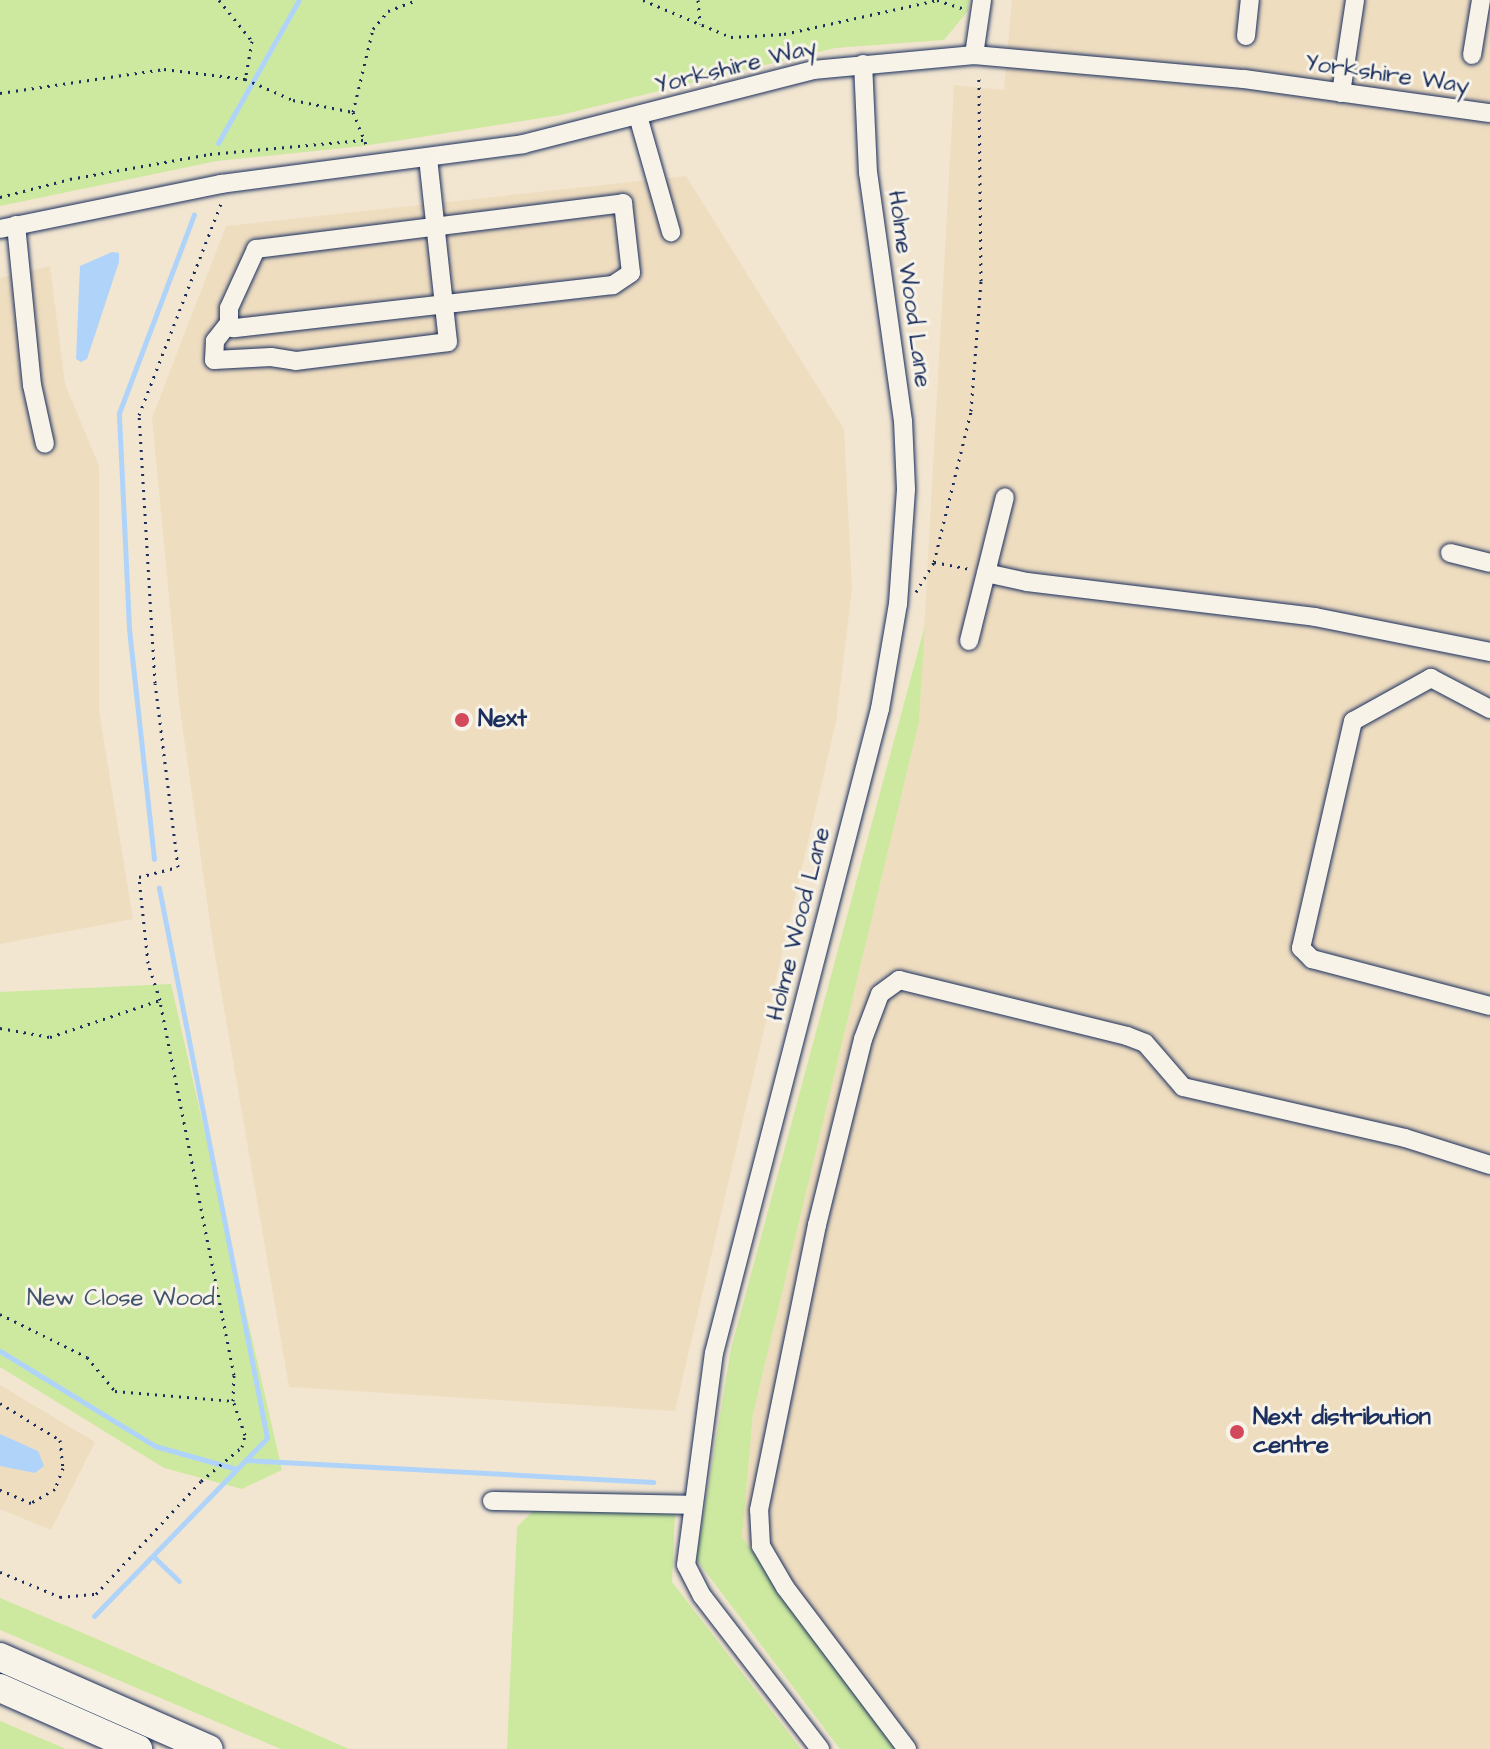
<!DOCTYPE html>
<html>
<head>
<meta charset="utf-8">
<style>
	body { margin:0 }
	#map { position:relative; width:1490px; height:1749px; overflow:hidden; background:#f2e6d1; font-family:"Architects Daughter",sans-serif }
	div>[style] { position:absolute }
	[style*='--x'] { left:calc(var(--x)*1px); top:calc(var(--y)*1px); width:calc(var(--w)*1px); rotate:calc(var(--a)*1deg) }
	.built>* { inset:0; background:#efddc0 }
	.green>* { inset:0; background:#cde9a0 }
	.water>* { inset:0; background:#b0d4f9 }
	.stream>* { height:5px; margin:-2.5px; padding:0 2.5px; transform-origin:2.5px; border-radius:2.5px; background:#b0d4f9 }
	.path>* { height:3px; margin-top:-1.5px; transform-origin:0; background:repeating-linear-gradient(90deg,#1b2f5e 0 2px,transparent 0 8px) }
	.roads { filter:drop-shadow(0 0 2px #1b2f5e) drop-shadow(0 0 2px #1b2f5e) }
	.minor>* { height:18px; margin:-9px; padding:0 9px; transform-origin:9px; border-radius:9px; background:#f7f3e8 }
	.highway>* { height:28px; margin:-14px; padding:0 14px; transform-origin:14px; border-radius:14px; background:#f7f3e8 }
	.dots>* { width:22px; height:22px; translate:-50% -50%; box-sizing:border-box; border:4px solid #f7f3e8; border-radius:50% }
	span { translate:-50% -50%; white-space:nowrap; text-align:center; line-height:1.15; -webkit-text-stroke:6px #f7f3e8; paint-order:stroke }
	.street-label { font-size:24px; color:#1b2f5e }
	.poi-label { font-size:24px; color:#1b2f5e; font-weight:700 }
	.left { translate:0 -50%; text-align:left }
	.park-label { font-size:24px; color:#3f546b }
</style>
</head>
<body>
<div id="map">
	<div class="built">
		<div style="clip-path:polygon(1012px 0,1490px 0,1490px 1749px,897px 1749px,742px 1537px,753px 1414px,919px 722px,954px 85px,1004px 90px)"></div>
		<div style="clip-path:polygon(686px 176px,844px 429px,852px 589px,836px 722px,675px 1411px,289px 1387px,213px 944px,179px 702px,152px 418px,226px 226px)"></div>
		<div style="clip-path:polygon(50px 266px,65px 384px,99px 466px,99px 711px,133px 919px,0 944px,0 278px)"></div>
		<div style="clip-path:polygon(0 1385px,95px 1442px,51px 1530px,0 1509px)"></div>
	</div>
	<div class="green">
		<div style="clip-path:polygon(0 0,969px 0,968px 11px,944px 40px,835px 48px,561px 115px,364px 146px,217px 161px,0 206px)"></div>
		<div style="clip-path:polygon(925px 625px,919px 722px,753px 1414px,742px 1537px,897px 1749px,840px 1749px,696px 1559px,731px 1349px)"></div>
		<div style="clip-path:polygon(171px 984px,282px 1470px,242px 1489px,164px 1468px,0 1367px,0 992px)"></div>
		<div style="clip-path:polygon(538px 1506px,675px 1514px,672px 1582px,801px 1749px,507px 1749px,517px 1527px)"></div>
		<div style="clip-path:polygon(0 1598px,90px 1636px,349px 1749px,281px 1749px,0 1630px)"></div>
		<div style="clip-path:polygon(0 1721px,59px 1746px,65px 1749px,0 1749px)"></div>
	</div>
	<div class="water">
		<div style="clip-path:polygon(112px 252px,119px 253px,119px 262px,87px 359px,81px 362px,76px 359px,80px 266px)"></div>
		<div style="clip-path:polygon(0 1434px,38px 1451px,44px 1466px,35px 1473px,0 1466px)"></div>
	</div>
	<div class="stream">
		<div style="--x:218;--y:143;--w:164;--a:-60.5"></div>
		<div style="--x:154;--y:859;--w:232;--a:-96.2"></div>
		<div style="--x:129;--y:628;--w:215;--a:-92.7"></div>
		<div style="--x:119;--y:413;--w:212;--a:-69.3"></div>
		<div style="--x:0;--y:1351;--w:182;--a:31.5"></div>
		<div style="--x:155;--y:1446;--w:85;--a:15.7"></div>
		<div style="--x:246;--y:1460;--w:408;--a:3.1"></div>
		<div style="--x:153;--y:1556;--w:36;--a:44"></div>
		<div style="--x:94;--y:1616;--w:248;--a:-45.8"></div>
		<div style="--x:267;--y:1438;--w:561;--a:-101.11"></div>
	</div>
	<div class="path">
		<div style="--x:219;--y:0;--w:53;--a:51.2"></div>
		<div style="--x:252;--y:41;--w:39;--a:100"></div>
		<div style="--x:643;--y:0;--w:95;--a:22.8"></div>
		<div style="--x:731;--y:37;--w:53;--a:-3.2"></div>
		<div style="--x:784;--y:34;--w:157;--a:-12.5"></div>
		<div style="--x:937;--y:0;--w:29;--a:18"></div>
		<div style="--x:698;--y:0;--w:24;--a:85"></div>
		<div style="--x:0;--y:93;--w:166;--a:-8.3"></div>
		<div style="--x:164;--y:69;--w:82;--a:7"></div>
		<div style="--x:245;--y:79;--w:52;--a:23.6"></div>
		<div style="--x:293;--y:100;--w:61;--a:11.3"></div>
		<div style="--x:353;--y:112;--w:37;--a:68"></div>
		<div style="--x:353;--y:112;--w:85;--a:-76.5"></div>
		<div style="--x:373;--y:29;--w:23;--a:-50"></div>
		<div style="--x:388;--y:11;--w:30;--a:-21"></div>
		<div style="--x:0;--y:197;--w:72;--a:-14.4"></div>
		<div style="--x:70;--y:179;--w:142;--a:-10.1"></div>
		<div style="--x:210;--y:154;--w:156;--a:-5.2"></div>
		<div style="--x:934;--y:562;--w:36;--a:11"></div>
		<div style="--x:916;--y:592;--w:35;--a:-59"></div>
		<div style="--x:934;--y:562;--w:155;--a:-76.2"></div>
		<div style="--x:971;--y:411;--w:130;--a:-85.6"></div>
		<div style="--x:981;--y:281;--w:207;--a:-90.6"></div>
		<div style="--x:0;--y:1028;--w:51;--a:10.2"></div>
		<div style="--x:50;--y:1037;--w:116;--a:-18.6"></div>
		<div style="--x:0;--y:1314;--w:97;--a:26.3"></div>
		<div style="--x:87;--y:1357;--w:44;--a:50.5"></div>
		<div style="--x:115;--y:1391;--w:118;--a:4.8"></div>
		<div style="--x:233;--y:1401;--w:26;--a:-88"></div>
		<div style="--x:234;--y:1375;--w:382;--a:-101.2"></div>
		<div style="--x:160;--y:1000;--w:39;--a:-108"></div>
		<div style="--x:148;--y:963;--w:86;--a:-96"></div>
		<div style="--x:139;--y:877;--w:40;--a:-14.4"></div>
		<div style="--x:178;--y:867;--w:185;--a:-97.1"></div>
		<div style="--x:155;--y:683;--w:268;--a:-93.4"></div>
		<div style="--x:139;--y:415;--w:230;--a:-68.8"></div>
		<div style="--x:0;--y:1403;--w:70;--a:31.7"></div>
		<div style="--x:60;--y:1440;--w:28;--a:84"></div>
		<div style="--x:63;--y:1468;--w:22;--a:111"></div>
		<div style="--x:55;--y:1489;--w:28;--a:150"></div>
		<div style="--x:31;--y:1503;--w:34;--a:-157"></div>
		<div style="--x:0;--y:1572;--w:65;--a:22.6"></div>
		<div style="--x:60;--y:1597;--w:36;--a:-5"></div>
		<div style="--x:96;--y:1594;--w:154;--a:-47.1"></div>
		<div style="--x:201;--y:1481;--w:53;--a:-39.7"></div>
		<div style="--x:242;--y:1447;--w:12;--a:-76"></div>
		<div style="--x:245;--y:1435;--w:36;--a:-109"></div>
	</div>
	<div class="roads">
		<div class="minor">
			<div style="--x:1246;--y:36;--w:36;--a:-84"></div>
			<div style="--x:974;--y:55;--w:56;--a:-81.7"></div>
			<div style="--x:1472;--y:55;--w:56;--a:-80.7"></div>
			<div style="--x:1341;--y:93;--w:94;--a:-81.4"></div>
			<div style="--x:638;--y:116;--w:121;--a:74.1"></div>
			<div style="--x:623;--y:203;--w:70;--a:83.5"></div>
			<div style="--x:631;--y:273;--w:22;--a:146"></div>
			<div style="--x:613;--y:285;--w:382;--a:173.5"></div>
			<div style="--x:233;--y:328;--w:6;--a:-129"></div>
			<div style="--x:229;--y:323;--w:15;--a:-90"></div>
			<div style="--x:229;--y:308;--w:65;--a:-65.4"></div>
			<div style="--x:256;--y:249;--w:370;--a:-7.1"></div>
			<div style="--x:16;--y:225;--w:161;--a:84.3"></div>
			<div style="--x:32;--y:385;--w:60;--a:77.6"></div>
			<div style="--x:0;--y:229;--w:226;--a:-11.5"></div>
			<div style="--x:221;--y:184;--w:305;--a:-7.5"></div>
			<div style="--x:523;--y:144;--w:299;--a:-14.3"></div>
			<div style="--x:813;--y:70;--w:162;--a:-5.3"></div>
			<div style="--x:974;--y:55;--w:271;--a:5.1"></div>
			<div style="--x:1244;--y:79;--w:248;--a:7.9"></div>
			<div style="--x:229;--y:323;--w:23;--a:128"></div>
			<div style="--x:215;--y:341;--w:19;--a:93"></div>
			<div style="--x:214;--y:360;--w:57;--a:-3"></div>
			<div style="--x:271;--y:357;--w:25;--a:9"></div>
			<div style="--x:296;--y:361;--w:153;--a:-7.1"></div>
			<div style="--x:448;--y:342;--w:184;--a:-96.2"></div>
			<div style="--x:1450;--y:553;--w:41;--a:14"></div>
			<div style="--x:986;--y:573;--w:42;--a:12.4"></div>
			<div style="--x:1027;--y:582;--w:290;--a:6.9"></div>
			<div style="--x:1315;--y:617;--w:178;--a:11.3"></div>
			<div style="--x:969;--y:641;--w:148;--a:-76"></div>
			<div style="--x:1490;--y:709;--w:67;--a:-152.3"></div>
			<div style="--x:1431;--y:678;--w:89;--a:151.1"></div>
			<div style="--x:1353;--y:721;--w:233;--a:102.9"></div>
			<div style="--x:1301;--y:948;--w:16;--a:45"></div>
			<div style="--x:1312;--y:959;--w:184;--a:14.8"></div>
			<div style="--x:492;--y:1501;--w:200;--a:1.1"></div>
			<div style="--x:820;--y:1749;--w:193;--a:-127.6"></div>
			<div style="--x:702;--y:1596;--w:35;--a:-117"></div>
			<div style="--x:686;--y:1565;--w:214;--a:-82.5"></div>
			<div style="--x:714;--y:1353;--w:665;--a:-75.55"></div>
			<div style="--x:880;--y:709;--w:107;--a:-80.3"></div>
			<div style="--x:898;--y:604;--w:115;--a:-86"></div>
			<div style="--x:906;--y:489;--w:68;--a:-92.5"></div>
			<div style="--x:903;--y:421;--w:250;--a:-98"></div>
			<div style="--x:868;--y:173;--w:109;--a:-92.6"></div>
			<div style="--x:907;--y:1749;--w:203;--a:-127"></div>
			<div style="--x:785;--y:1587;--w:48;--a:-120.3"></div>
			<div style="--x:761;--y:1546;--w:36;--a:-93"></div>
			<div style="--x:759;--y:1510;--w:291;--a:-78.5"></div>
			<div style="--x:817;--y:1225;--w:192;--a:-76.1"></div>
			<div style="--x:863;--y:1039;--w:48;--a:-69.3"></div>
			<div style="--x:880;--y:994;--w:24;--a:-36"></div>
			<div style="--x:899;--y:980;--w:235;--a:13.8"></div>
			<div style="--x:1127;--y:1036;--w:19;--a:21"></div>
			<div style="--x:1145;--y:1043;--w:58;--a:49.2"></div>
			<div style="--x:1183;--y:1087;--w:228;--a:12.9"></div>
			<div style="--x:1405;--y:1138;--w:89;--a:17.6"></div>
		</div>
		<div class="highway">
			<div style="--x:0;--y:1657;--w:228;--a:23.8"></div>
			<div style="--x:0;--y:1688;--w:151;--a:23.8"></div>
		</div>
	</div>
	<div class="dots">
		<div style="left:462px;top:720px;background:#d1495b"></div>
		<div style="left:1237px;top:1432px;background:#d1495b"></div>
	</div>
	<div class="street-label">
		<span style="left:736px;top:67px;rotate:-14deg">Yorkshire Way</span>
		<span style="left:1387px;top:75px;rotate:8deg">Yorkshire Way</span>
		<span style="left:909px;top:289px;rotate:82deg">Holme Wood Lane</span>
		<span style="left:799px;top:924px;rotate:-76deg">Holme Wood Lane</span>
	</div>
	<div class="poi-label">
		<span class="left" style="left:478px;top:720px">Next</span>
		<span class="left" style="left:1253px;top:1432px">Next distribution<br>centre</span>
	</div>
	<div class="park-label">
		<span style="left:121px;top:1299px">New Close Wood</span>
	</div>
</div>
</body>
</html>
